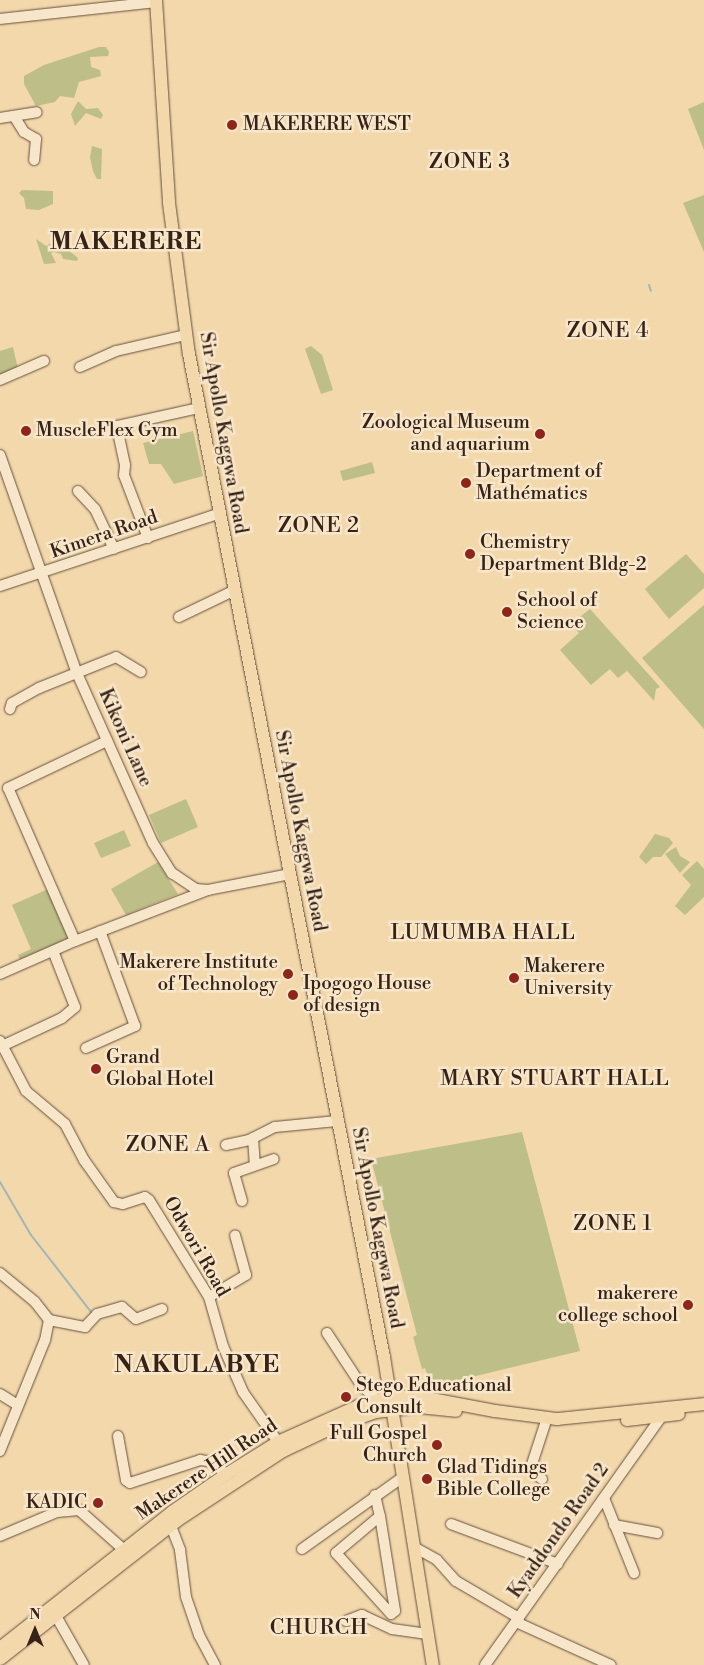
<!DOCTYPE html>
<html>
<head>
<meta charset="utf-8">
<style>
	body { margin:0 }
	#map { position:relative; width:704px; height:1665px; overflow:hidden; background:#f3d8ac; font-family:"Libre Bodoni",serif }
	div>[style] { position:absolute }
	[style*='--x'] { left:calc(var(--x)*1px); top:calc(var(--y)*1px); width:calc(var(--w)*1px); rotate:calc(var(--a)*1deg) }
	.green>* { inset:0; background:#bdbe88 }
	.stream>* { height:2px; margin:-1px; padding:0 1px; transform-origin:1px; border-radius:1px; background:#a2b6b6 }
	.roads { filter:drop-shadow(0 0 1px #65503c) drop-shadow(0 0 1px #65503c) }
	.minor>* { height:10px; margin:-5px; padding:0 5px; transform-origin:5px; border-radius:5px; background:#f7e6c9 }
	.major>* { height:12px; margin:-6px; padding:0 6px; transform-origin:6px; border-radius:6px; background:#f3d8ac }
	.dots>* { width:14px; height:14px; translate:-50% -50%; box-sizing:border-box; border:2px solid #f7e6c9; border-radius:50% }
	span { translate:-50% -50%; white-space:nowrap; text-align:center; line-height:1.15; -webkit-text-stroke:5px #f7e6c9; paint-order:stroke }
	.poi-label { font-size:19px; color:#362217 }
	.left { translate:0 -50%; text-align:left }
	.right { translate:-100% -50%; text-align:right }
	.street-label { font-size:19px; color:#362217 }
	.quarter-label { font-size:21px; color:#362217; letter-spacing:1px }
	.district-label { font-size:24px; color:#362217; font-weight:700; letter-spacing:1px }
	.north { position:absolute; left:10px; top:1605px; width:50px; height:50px; -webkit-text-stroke:4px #f7e6c9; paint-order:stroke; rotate:0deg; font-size:14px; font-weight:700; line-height:20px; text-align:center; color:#362217 }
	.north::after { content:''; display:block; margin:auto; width:18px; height:22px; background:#362217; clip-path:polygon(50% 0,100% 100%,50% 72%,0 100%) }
</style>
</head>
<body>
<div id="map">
	<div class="green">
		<div style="clip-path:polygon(99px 47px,106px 47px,109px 52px,108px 56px,90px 57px,91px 67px,100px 70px,101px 76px,79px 82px,74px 98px,60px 96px,55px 102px,36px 106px,24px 84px,24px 76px,44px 65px)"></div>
		<div style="clip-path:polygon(78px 101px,86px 109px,98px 108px,103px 115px,101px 119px,86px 113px,75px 126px,71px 114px)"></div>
		<div style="clip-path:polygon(704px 102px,704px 150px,688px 109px)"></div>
		<div style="clip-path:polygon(92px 146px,102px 149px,101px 179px,97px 179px,93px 171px,90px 157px)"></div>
		<div style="clip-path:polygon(22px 190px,53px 191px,53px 204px,39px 210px,26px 209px,24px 198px,19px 193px)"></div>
		<div style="clip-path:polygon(704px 195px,704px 252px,683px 203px)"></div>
		<div style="clip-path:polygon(36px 239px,46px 246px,56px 240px,78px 258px,77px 261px,63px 259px,61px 254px,54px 252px,51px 253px,56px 263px,44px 264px)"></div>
		<div style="clip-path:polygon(311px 346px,322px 355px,333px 390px,321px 394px,305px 349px)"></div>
		<div style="clip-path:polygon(13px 347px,18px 369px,0 378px,0 351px)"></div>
		<div style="clip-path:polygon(193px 431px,203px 476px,174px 484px,161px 464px,149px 464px,143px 443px)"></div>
		<div style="clip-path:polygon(372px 462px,375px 473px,343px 481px,340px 471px)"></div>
		<div style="clip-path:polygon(686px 554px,704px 574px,704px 588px,669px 619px,645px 589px)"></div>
		<div style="clip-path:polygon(704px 605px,704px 729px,642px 658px)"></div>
		<div style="clip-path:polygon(590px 609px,660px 687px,656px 689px,654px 701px,621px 664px,627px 671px,618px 678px,610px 669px,591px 685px,560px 650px,579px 633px,571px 624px)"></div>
		<div style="clip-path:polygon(186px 799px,198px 827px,161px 843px,149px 815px)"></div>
		<div style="clip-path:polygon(124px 830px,131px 846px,101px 858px,94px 843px)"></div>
		<div style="clip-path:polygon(655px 834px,669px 838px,673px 843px,661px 857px,653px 857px,646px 864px,639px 857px)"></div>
		<div style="clip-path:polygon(676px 847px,680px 856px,690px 862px,680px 873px,665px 854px)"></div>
		<div style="clip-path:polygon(697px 861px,704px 869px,704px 897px,685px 915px,675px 906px,691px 885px,682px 875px)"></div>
		<div style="clip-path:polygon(158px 862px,178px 894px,126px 915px,111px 889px)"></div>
		<div style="clip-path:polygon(48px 889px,69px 939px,20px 960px,18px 955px,31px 949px,12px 905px)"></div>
		<div style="clip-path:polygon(522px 1132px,580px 1351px,443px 1384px,429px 1380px,425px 1368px,422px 1369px,413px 1337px,417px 1335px,371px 1159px)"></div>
	</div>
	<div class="stream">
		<div style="--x:649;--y:285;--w:6;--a:72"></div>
		<div style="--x:0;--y:1182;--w:61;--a:59.7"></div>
		<div style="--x:31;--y:1235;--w:99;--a:52"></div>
	</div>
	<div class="roads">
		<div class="minor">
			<div style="--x:0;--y:19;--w:157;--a:-6.2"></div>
			<div style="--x:14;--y:116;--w:19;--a:58"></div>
			<div style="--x:24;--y:132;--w:14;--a:30"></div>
			<div style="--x:36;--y:139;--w:21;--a:95"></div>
			<div style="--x:0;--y:118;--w:37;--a:-9"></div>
			<div style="--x:80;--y:367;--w:39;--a:-24"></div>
			<div style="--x:116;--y:351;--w:72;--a:-12.9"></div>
			<div style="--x:0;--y:380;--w:48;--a:-23.4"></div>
			<div style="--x:0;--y:455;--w:229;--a:70.6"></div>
			<div style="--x:76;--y:671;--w:188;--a:65.9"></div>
			<div style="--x:153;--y:843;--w:36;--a:58"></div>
			<div style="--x:172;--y:873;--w:29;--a:34"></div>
			<div style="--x:196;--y:889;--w:12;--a:5"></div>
			<div style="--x:78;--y:491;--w:25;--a:47"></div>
			<div style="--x:95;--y:509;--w:44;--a:64.6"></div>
			<div style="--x:148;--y:538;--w:67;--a:-110.9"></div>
			<div style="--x:124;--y:475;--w:10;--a:-84"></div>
			<div style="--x:125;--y:465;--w:40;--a:-102"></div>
			<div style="--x:117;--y:426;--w:84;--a:-12.4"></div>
			<div style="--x:0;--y:586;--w:230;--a:-18.3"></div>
			<div style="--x:179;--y:617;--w:60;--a:-25.7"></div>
			<div style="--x:10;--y:709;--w:6;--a:-72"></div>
			<div style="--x:12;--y:703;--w:31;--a:-29"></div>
			<div style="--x:39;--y:688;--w:83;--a:-21.9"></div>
			<div style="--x:116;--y:657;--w:29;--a:31"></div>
			<div style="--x:75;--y:941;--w:167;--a:-113.6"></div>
			<div style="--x:8;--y:788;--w:110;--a:-25.4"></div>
			<div style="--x:0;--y:974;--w:82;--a:-23.7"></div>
			<div style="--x:75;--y:941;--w:142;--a:-21"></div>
			<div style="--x:208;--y:890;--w:84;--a:-11"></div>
			<div style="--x:0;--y:1041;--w:56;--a:62.5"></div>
			<div style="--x:26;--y:1091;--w:51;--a:40.2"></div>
			<div style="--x:65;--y:1124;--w:41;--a:62.2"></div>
			<div style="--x:84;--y:1160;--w:52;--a:54.5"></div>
			<div style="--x:114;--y:1202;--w:9;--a:13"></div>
			<div style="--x:123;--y:1204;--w:23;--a:-18"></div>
			<div style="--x:145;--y:1197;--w:5;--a:37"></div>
			<div style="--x:149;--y:1200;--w:114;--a:58.3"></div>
			<div style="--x:209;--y:1297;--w:51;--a:74.1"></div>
			<div style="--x:223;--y:1346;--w:50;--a:66.5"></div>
			<div style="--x:243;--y:1392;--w:61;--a:55"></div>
			<div style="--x:2;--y:1046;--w:66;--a:-25"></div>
			<div style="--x:62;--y:1018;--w:17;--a:-40"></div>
			<div style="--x:75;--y:1007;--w:60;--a:-111.4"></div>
			<div style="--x:86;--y:1048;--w:54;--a:-24.2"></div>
			<div style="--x:135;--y:1026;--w:101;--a:-110.2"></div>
			<div style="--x:253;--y:1138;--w:27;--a:86"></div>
			<div style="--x:226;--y:1145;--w:24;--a:-12"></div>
			<div style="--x:249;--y:1140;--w:29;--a:-27"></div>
			<div style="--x:275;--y:1127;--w:62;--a:-5.5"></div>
			<div style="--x:242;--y:1201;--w:29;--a:-106"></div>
			<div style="--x:234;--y:1173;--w:42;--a:-19.3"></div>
			<div style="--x:0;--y:1273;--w:45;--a:39.6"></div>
			<div style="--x:35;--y:1302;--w:23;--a:52"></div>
			<div style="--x:49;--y:1320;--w:20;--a:101"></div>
			<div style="--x:45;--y:1340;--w:120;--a:112.1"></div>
			<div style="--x:209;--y:1297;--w:43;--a:-30.7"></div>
			<div style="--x:246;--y:1275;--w:41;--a:-105.4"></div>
			<div style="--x:49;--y:1320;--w:37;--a:11"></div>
			<div style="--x:85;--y:1327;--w:18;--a:-47"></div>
			<div style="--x:97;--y:1314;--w:26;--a:-16"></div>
			<div style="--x:122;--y:1307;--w:18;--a:41"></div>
			<div style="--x:136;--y:1319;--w:28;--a:-21"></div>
			<div style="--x:327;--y:1333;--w:62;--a:56.8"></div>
			<div style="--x:361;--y:1385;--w:22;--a:43"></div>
			<div style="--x:0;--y:1394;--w:19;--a:32"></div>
			<div style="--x:118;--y:1436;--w:45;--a:79.7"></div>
			<div style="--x:126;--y:1480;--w:5;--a:37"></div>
			<div style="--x:130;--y:1483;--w:74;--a:-18.2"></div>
			<div style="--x:200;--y:1460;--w:15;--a:8"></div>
			<div style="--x:215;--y:1462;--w:16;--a:52"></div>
			<div style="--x:542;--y:1479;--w:9;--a:-144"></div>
			<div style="--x:535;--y:1474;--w:10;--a:-107"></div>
			<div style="--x:532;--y:1464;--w:42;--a:-72"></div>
			<div style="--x:375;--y:1495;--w:22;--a:77"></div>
			<div style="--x:380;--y:1516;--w:96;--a:81"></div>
			<div style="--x:395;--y:1611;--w:5;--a:143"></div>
			<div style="--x:391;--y:1614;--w:82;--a:-132"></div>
			<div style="--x:336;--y:1553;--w:57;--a:-40.1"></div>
			<div style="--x:604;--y:1498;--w:81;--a:68.2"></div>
			<div style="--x:451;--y:1524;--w:114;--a:20.5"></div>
			<div style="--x:614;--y:1525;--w:44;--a:10.5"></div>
			<div style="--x:171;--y:1526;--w:26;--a:69"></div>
			<div style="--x:180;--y:1550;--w:47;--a:82.7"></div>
			<div style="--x:186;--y:1597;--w:40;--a:71.1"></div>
			<div style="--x:199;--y:1635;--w:34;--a:62"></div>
			<div style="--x:0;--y:1536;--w:62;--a:-22.8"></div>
			<div style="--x:57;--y:1512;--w:22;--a:-5"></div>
			<div style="--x:79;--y:1510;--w:60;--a:41.6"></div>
			<div style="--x:414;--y:1547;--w:26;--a:29"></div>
			<div style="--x:437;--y:1560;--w:28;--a:48"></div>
			<div style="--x:456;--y:1581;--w:73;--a:30.4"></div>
			<div style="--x:302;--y:1549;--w:124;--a:-35.5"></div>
			<div style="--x:56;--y:1616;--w:56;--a:60.3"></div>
			<div style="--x:346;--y:1621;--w:17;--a:-21"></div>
			<div style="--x:362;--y:1615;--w:33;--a:25"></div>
			<div style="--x:392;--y:1629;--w:36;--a:8"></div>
			<div style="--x:516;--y:1622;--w:104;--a:24.4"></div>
			<div style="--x:485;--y:1665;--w:304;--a:-54.6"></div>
		</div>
		<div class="major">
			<div style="--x:156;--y:0;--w:203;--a:86.3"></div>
			<div style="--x:169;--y:203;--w:152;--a:82.5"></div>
			<div style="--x:189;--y:354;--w:1022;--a:79"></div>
			<div style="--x:384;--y:1357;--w:312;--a:81"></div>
			<div style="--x:627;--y:1420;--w:52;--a:-6.6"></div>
			<div style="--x:0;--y:1648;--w:219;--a:-38.3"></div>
			<div style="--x:172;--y:1512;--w:65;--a:-34.9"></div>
			<div style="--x:225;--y:1475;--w:62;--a:-31.9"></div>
			<div style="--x:278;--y:1442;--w:88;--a:-24.2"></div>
			<div style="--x:358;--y:1406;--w:34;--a:-17"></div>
			<div style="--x:391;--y:1396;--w:35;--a:3"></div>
			<div style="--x:426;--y:1398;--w:70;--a:10.7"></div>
			<div style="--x:495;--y:1411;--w:63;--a:7.4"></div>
			<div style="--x:557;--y:1419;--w:148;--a:-5.8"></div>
			<div style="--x:0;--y:1659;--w:226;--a:-38"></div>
			<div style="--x:178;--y:1520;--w:126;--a:-33.3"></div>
			<div style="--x:283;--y:1451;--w:59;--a:-25.3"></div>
			<div style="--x:336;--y:1426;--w:42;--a:-19.3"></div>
			<div style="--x:376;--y:1412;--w:43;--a:-6.6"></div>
			<div style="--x:419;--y:1407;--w:37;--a:6"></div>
		</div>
	</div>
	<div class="dots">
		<div style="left:232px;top:125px;background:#8f2418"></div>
		<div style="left:26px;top:431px;background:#8f2418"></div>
		<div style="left:540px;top:434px;background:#8f2418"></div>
		<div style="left:466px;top:483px;background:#8f2418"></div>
		<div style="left:470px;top:554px;background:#8f2418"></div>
		<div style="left:507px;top:612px;background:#8f2418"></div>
		<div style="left:288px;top:974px;background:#8f2418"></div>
		<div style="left:514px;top:978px;background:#8f2418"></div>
		<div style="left:293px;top:995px;background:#8f2418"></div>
		<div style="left:96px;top:1069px;background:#8f2418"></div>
		<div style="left:688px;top:1305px;background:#8f2418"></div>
		<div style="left:346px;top:1397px;background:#8f2418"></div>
		<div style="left:437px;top:1445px;background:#8f2418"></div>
		<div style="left:427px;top:1479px;background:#8f2418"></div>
		<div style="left:98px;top:1503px;background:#8f2418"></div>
	</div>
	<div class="poi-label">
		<span class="left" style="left:243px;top:125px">MAKERERE WEST</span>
		<span class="right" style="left:530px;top:434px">Zoological Museum<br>and aquarium</span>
		<span class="left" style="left:36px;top:431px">MuscleFlex Gym</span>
		<span class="left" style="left:476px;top:483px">Department of<br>Mathématics</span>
		<span class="left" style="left:480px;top:554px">Chemistry<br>Department Bldg-2</span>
		<span class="left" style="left:517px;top:612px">School of<br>Science</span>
		<span class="right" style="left:278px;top:974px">Makerere Institute<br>of Technology</span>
		<span class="left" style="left:524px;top:978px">Makerere<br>University</span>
		<span class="left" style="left:303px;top:995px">Ipogogo House<br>of design</span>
		<span class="left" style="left:106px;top:1069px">Grand<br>Global Hotel</span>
		<span class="right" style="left:678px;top:1305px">makerere<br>college school</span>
		<span class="left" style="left:356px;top:1397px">Stego Educational<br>Consult</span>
		<span class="right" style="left:427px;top:1445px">Full Gospel<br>Church</span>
		<span class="left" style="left:437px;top:1479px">Glad Tidings<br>Bible College</span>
		<span class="right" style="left:87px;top:1503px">KADIC</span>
	</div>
	<div class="street-label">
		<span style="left:223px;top:433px;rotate:80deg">Sir Apollo Kaggwa Road</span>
		<span style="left:104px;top:535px;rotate:-19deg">Kimera Road</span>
		<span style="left:125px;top:738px;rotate:66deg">Kikoni Lane</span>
		<span style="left:300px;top:831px;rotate:79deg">Sir Apollo Kaggwa Road</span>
		<span style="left:377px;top:1228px;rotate:79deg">Sir Apollo Kaggwa Road</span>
		<span style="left:196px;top:1247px;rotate:60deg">Odwori Road</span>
		<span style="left:207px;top:1470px;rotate:-34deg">Makerere Hill Road</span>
		<span style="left:559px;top:1531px;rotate:-55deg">Kyaddondo Road 2</span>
	</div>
	<div class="quarter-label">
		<span style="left:470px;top:162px">ZONE 3</span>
		<span style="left:608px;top:331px">ZONE 4</span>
		<span style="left:319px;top:526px">ZONE 2</span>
		<span style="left:483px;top:933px">LUMUMBA HALL</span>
		<span style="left:555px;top:1079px">MARY STUART HALL</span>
		<span style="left:168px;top:1145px">ZONE A</span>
		<span style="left:613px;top:1224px">ZONE 1</span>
		<span style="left:319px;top:1628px">CHURCH</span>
	</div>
	<div class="district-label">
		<span style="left:126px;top:243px">MAKERERE</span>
		<span style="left:197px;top:1366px">NAKULABYE</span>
	</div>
	<div class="north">N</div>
</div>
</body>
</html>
